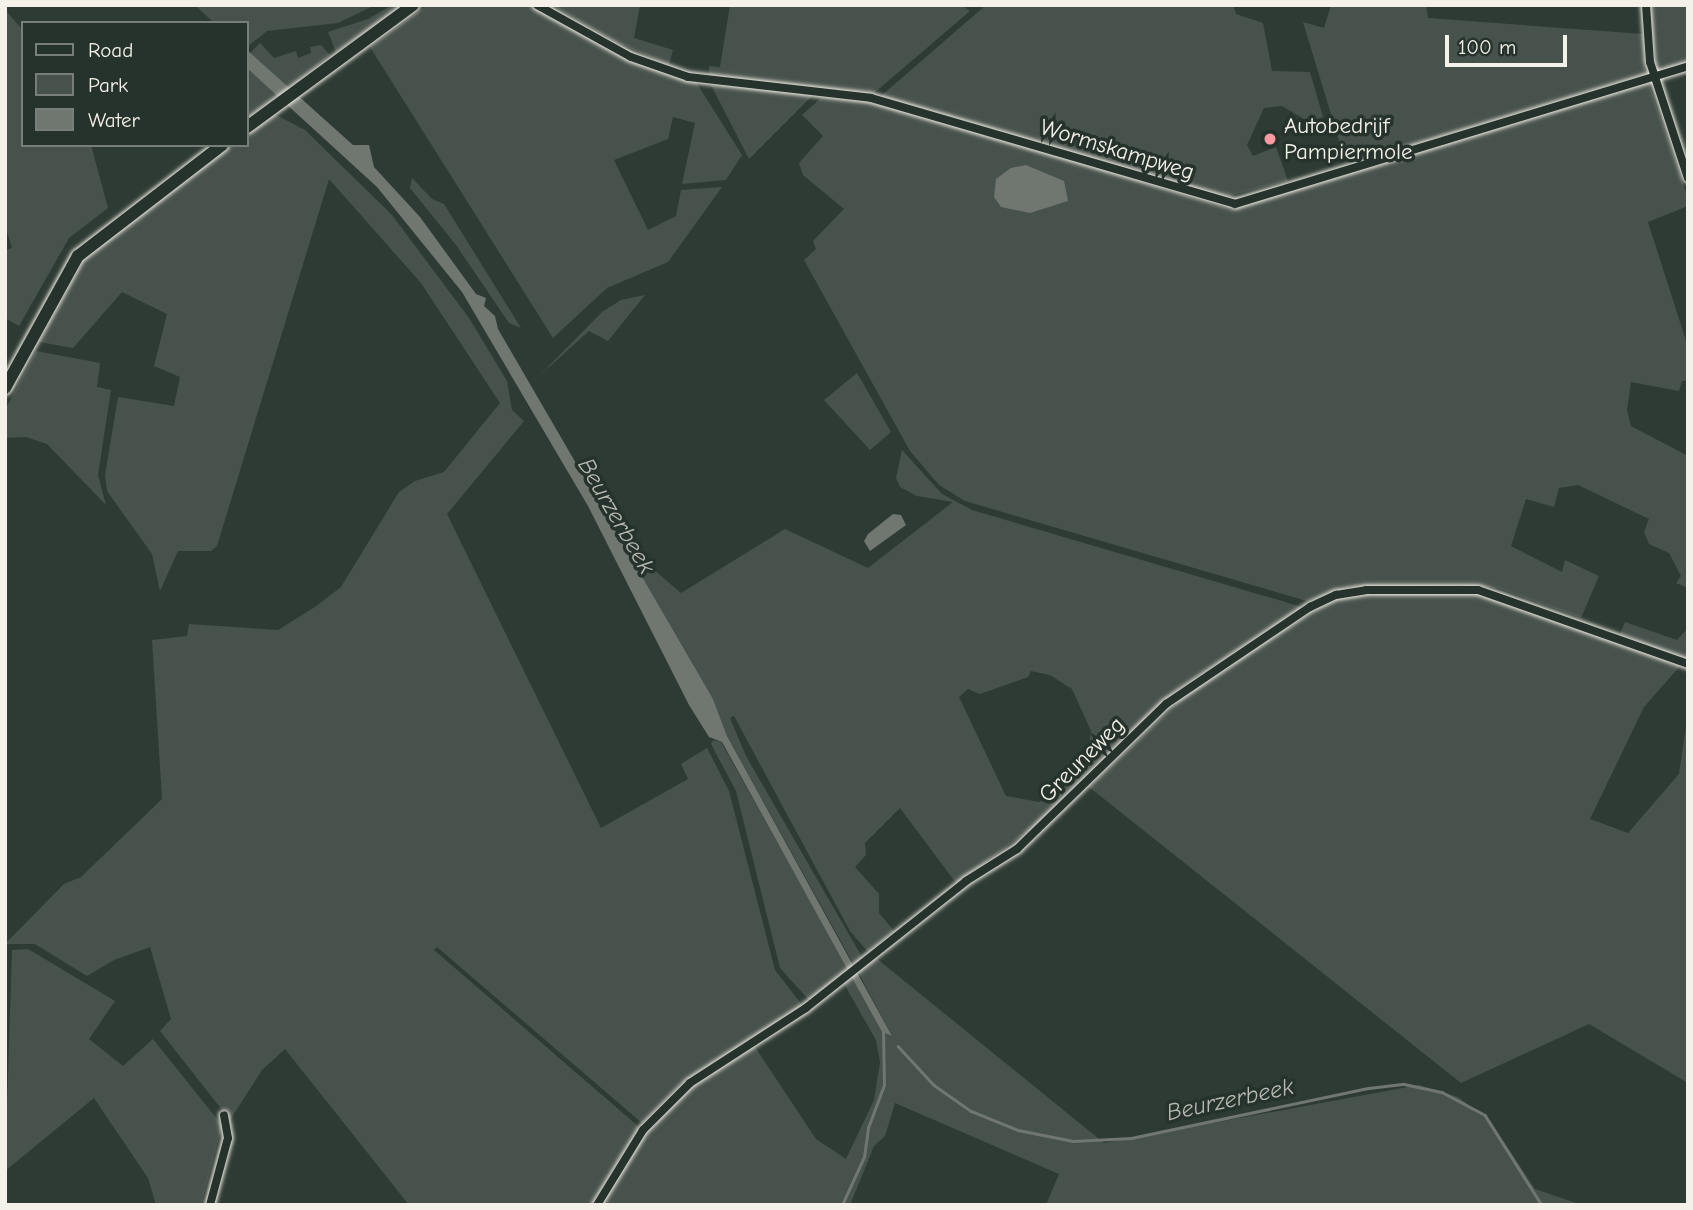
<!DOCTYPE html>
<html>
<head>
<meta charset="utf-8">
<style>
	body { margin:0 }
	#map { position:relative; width:1693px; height:1210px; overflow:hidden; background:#2e3b34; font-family:"Comic Neue",sans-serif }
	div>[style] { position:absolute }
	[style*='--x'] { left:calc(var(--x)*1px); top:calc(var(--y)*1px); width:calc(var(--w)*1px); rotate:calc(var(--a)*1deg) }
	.green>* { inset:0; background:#48524c }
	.water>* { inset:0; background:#6f7770 }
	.stream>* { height:2.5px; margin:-1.25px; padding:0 1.25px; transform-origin:1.25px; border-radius:1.25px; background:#6f7770 }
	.roads { filter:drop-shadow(0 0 2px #f4f1e8) drop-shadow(0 0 2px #f4f1e8) }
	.street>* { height:8px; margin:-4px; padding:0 4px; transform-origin:4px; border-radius:4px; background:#26332d }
	.secondary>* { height:12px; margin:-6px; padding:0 6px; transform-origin:6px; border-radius:6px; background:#26332d }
	.dots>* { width:19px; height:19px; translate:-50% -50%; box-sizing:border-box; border:4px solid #26332d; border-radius:50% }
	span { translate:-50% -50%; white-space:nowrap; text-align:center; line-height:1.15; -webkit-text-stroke:7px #26332d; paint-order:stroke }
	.poi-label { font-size:23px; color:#f4f1e8 }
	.left { translate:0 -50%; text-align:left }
	.street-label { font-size:23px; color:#f4f1e8 }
	.water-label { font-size:24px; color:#b8bab2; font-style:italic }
	.frame { position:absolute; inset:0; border:7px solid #f4f1e8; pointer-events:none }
	.legend { position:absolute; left:21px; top:21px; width:228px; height:126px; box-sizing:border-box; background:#26332d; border:2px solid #787f78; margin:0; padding:9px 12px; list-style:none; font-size:21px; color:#f4f1e8 }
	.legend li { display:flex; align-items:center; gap:14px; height:35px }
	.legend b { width:35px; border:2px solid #787f78 }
	.scale { position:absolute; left:1445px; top:35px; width:122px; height:32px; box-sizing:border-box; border:4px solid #f4f1e8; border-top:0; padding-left:9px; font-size:21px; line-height:24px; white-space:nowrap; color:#f4f1e8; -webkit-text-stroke:5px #26332d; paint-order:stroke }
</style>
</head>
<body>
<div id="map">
	<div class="green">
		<div style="clip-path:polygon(195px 5px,375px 5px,338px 23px,267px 31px,247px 47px,247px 23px,214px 23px)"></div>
		<div style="clip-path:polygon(392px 5px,403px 5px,336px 52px,328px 32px,368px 19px)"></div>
		<div style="clip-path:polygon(428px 5px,534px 5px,696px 82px,742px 155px,726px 180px,682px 184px,695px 123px,673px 117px,668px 139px,614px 160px,648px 230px,676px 216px,681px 190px,722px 187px,668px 262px,607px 288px,553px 338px,370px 47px)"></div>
		<div style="clip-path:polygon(552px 5px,640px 5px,634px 38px,673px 50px,669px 65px,614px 41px)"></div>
		<div style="clip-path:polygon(730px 5px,961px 5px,970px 11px,873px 94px,709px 75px,709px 66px,720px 67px)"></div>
		<div style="clip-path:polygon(986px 5px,1233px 5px,1236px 14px,1263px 23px,1272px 71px,1310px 72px,1323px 117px,1309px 122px,1282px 106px,1264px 108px,1247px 145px,1253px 156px,1276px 147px,1288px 181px,1225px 197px,881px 96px)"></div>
		<div style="clip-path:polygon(1331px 5px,1426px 5px,1428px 18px,1643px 34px,1645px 74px,1352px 163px,1344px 157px,1303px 22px,1324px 28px)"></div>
		<div style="clip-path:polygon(1650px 5px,1688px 5px,1688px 63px,1657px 72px)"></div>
		<div style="clip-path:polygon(5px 10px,23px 30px,23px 145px,91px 145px,108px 208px,69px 238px,19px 326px,5px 318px,5px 250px,12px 248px,5px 225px)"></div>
		<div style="clip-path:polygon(260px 43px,274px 58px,296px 51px,298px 58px,311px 53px,310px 47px,321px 45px,330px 55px,289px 88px,250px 53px)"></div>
		<div style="clip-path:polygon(247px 68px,278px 95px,247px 118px)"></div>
		<div style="clip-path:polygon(1648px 82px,1688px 198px,1688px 206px,1648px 222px,1688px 347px,1688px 381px,1682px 381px,1679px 391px,1631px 382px,1627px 410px,1631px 426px,1688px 456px,1688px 588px,1676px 583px,1681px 576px,1669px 553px,1649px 544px,1644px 532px,1649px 519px,1578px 485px,1559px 488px,1554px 507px,1526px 499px,1511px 546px,1562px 572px,1565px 560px,1599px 576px,1581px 618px,1498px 588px,1461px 585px,1349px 587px,1307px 601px,965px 501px,939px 485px,910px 451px,804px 260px,816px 249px,813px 241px,844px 209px,803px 175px,799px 163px,823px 136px,802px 115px,822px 97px,867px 102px,999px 137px,1231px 210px)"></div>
		<div style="clip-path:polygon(711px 85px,815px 93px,749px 159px)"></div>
		<div style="clip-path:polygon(274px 114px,305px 130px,392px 215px,469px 318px,507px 381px,512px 410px,524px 421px,447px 514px,601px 828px,688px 779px,681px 764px,707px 748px,729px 791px,775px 970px,802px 1005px,680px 1084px,642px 1123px,437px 947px,434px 950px,639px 1127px,591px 1205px,409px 1205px,285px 1049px,262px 1070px,230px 1120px,160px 1031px,171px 1019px,150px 947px,114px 960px,87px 976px,35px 944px,5px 944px,64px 884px,81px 877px,162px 799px,152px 640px,187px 636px,189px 624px,278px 630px,315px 607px,341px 587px,399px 492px,415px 481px,444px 472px,500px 403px,421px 283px,329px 179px,217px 546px,211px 551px,178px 551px,160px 591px,152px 554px,107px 491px,105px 475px,118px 397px,174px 406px,180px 377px,154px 366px,167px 314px,122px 292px,73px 348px,39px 342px,89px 251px,232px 145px,247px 145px,247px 134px)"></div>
		<div style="clip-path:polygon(412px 178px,432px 199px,444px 204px,521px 328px,509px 323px,456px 245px,410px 188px)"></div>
		<div style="clip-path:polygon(645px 295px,608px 341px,589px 331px,540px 375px,602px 312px,621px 300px)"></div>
		<div style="clip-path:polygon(36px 351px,100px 363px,97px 387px,111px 390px,98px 475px,106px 505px,47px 444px,26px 437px,5px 438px,5px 410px)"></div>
		<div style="clip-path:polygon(857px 373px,891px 432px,870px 450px,824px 400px)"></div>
		<div style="clip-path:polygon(evenodd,902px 450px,942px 494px,972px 510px,1302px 607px,1178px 689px,1045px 819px,956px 883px,900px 808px,865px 843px,866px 855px,855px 867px,879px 894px,879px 913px,894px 931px,868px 952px,850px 931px,734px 716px,730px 718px,746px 756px,862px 957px,854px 965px,727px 736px,713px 699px,636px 572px,653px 569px,681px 593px,785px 529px,868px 568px,953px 502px,917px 496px,900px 487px,896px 478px,902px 450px,1031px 671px,1050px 675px,1072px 689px,1091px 731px,1087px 761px,1063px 788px,1039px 802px,1006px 796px,959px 697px,968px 689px,980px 694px,1028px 677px,1031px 671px)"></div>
		<div style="clip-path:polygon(1466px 592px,1509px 599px,1680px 666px,1644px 707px,1590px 819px,1628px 833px,1679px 774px,1688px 713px,1688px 1083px,1589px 1024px,1461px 1083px,1089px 787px,1190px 691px,1328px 602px,1360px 593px)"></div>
		<div style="clip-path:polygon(1625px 622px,1677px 640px,1688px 628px,1688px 660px,1620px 634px)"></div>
		<div style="clip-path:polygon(713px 740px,721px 742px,848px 969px,809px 1000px,780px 968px,736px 791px,711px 744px)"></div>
		<div style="clip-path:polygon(28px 949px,115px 1001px,89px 1039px,123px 1066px,153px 1039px,217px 1119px,222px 1126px,201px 1205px,156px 1205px,148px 1178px,94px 1098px,5px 1171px,12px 950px)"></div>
		<div style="clip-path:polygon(876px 958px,1104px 1143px,1419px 1085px,1458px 1097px,1490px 1121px,1535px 1189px,1582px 1205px,1046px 1205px,1059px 1174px,895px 1103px,885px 1136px,874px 1146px,850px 1205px,599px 1205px,667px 1101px,753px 1044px,816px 1139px,846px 1159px,874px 1100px,880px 1062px,876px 1040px,843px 982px,852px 976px,882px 1032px,892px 1036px,858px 972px)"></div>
	</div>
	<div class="water">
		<div style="clip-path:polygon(247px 50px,353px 145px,369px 145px,374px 167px,420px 217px,476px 294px,486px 298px,484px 306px,495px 316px,498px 329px,713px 699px,727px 736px,892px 1036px,882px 1032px,722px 742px,709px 737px,689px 705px,588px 506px,462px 292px,377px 187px,247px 68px)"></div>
		<div style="clip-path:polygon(1026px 165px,1064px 181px,1068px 201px,1030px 213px,1001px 207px,994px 197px,996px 179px,1011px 168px)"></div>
		<div style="clip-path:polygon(893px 514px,901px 515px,906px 525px,870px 551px,864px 541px,868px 534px)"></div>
	</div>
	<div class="stream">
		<div style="--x:898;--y:1046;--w:53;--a:47.3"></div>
		<div style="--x:934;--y:1085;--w:45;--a:35.1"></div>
		<div style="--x:971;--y:1111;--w:51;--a:22"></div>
		<div style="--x:1018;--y:1130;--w:56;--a:11.3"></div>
		<div style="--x:1073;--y:1141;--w:58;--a:-3"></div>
		<div style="--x:1131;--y:1138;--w:243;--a:-11.9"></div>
		<div style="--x:1369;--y:1088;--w:35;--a:-7"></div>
		<div style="--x:1404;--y:1084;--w:39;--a:12"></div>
		<div style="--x:1442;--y:1092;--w:49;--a:28.1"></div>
		<div style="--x:1485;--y:1115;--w:107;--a:57.7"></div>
		<div style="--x:842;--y:1205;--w:53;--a:-65.4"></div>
		<div style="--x:864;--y:1157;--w:29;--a:-82"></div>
		<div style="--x:868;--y:1128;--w:46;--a:-69.6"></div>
		<div style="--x:884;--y:1085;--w:54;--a:-91.1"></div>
	</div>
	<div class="roads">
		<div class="street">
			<div style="--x:537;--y:5;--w:107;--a:29"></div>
			<div style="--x:631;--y:57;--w:60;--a:19.3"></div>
			<div style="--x:688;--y:77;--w:184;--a:6.5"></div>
			<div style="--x:871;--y:98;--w:379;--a:16.2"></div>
			<div style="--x:1235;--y:204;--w:474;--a:-16.9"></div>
			<div style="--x:1646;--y:5;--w:57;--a:86"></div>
			<div style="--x:1650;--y:62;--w:122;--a:71.9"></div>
			<div style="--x:210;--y:1205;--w:69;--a:-75"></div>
			<div style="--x:228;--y:1138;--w:23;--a:-100"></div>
			<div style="--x:597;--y:1205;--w:88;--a:-58.5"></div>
			<div style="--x:643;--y:1130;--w:66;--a:-45"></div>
			<div style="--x:690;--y:1083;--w:138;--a:-32.9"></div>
			<div style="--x:806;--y:1008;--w:204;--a:-38.4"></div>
			<div style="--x:966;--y:881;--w:60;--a:-32.1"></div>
			<div style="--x:1017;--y:849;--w:208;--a:-44.2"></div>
			<div style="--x:1166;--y:704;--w:174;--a:-34"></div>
			<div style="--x:1310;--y:607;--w:29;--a:-25"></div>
			<div style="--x:1336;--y:595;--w:30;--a:-9"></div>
			<div style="--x:1366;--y:590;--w:112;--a:0"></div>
			<div style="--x:1478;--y:590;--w:223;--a:19.4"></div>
		</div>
		<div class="secondary">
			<div style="--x:247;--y:127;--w:206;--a:-36.3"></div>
			<div style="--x:5;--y:388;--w:151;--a:-61.1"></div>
			<div style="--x:78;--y:256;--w:182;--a:-37.6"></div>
		</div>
	</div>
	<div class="dots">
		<div style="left:1270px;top:139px;background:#ff9aa2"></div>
	</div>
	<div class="poi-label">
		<span class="left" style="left:1284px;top:139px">Autobedrijf<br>Pampiermole</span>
	</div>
	<div class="street-label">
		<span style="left:1117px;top:150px;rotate:17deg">Wormskampweg</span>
		<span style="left:1082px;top:760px;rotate:-45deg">Greuneweg</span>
	</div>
	<div class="water-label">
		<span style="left:616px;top:516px;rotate:60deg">Beurzerbeek</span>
		<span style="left:1230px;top:1100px;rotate:-12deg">Beurzerbeek</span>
	</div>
	<div class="frame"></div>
	<ul class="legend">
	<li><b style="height:9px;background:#26332d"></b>Road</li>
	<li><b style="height:19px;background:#48524c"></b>Park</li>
	<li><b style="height:19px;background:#6f7770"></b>Water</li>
	</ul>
	<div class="scale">100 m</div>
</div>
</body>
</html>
